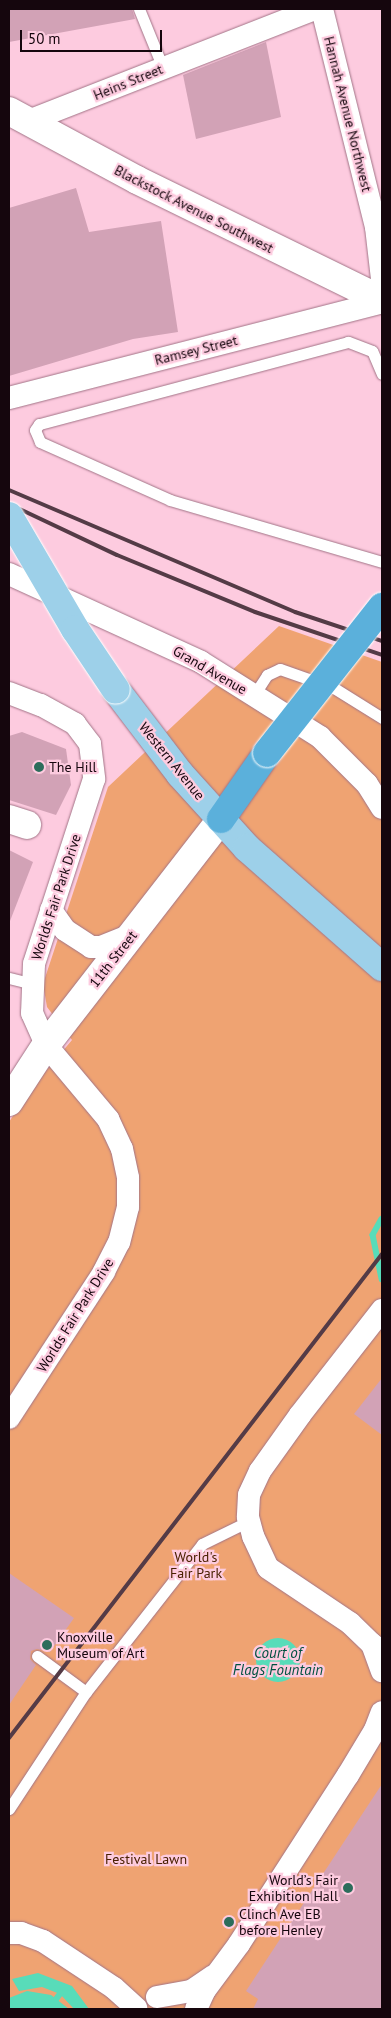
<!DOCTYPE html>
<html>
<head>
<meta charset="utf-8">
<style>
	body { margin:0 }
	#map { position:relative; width:391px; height:2018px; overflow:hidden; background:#fdcbdf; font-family:"PT Sans",sans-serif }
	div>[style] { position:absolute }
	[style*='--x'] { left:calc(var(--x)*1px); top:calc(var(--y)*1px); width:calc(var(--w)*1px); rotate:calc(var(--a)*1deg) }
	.green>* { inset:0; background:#efa372 }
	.water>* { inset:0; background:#58dcb9 }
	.round { border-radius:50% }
	.stream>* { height:5.5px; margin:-2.75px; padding:0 2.75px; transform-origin:2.75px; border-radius:2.75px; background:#58dcb9 }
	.building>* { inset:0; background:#d2a2b6 }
	.roads { filter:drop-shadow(0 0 1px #a27487) drop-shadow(0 0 1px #a27487) }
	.service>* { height:11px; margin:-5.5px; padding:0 5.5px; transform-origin:5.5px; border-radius:5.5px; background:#fff }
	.minor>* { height:22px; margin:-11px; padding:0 11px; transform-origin:11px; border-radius:11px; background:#fff }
	.tertiary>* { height:28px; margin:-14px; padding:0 14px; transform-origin:14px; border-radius:14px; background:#fff }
	.primary>* { height:28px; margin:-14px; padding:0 14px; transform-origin:14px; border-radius:14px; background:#9dd0e9 }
	.motorway>* { height:28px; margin:-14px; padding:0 14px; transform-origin:14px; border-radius:14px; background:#5bb0db }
	.rail>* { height:4px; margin:-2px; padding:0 2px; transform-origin:2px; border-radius:2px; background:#543b46 }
	.bridges { filter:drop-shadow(0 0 1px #fff) drop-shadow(0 0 1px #fff) }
	.primary-bridge>* { height:28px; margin:-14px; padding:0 14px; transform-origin:14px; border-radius:14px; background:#9dd0e9 }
	.motorway-bridge>* { height:28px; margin:-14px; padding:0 14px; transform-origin:14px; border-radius:14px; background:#5bb0db }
	.dots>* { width:14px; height:14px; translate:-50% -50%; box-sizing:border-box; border:2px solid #fdcbdf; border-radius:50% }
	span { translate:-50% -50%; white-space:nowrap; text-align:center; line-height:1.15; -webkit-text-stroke:4.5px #fdcbdf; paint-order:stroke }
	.street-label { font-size:14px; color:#15060d }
	.poi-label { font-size:14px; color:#15060d }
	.left { translate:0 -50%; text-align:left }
	.right { translate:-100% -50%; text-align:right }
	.park-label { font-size:14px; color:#492001 }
	.water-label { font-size:15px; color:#005140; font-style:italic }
	.frame { position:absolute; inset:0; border:10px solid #15060d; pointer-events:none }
	.scale { position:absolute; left:20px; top:30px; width:142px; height:22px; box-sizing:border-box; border:2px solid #15060d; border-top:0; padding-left:6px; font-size:15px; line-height:18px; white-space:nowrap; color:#15060d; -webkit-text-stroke:4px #fdcbdf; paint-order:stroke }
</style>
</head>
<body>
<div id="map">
	<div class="green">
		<div style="clip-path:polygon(279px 626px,382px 662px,382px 2009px,9px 2009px,9px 1122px,29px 1091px,72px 1040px,47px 1007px,43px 984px,108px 787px)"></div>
	</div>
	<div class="water">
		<div class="round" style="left:256px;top:1638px;width:44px;height:44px"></div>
		<div style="clip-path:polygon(38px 1973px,72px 1986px,89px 2009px,74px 2009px,60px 1994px,42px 1987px,19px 1991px,12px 1979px)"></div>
		<div style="clip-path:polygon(27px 1991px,51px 1995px,69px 2009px,9px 2009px,9px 1998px)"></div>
	</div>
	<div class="stream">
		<div style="--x:382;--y:1219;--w:18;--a:119"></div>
		<div style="--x:373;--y:1235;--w:45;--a:78.4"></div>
		<div style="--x:49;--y:2009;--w:19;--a:-54"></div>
	</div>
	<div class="building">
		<div style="clip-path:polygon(9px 9px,132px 9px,135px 19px,9px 42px)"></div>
		<div style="clip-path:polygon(266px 42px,281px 117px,196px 139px,183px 75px)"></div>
		<div style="clip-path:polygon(76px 188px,89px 232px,161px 221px,178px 332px,133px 339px,9px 376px,9px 208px)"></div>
		<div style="clip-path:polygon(22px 732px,66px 749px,71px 785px,56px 815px,9px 800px,9px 736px)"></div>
		<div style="clip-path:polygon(9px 850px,33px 862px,10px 921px,9px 921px)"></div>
		<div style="clip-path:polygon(382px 1378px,382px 1435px,354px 1414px)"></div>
		<div style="clip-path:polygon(9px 1573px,74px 1618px,50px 1652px,37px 1649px,31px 1651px,30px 1659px,36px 1665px,9px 1705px)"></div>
		<div style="clip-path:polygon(382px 1784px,382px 2009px,253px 2009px,258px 1999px,246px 1991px)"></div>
	</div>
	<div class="roads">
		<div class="service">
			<div style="--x:139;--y:9;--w:64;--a:67.9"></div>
			<div style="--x:382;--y:374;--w:25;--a:-113"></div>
			<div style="--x:372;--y:351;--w:26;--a:-159"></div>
			<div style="--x:348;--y:342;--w:320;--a:165.1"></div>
			<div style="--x:39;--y:424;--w:7;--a:124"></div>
			<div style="--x:35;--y:430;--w:13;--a:67"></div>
			<div style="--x:40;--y:442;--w:142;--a:24"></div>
			<div style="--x:170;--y:500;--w:221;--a:16.3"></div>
			<div style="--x:254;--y:695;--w:24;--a:-57"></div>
			<div style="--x:267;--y:675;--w:14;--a:-25"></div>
			<div style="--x:280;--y:669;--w:57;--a:19.4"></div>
			<div style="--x:334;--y:688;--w:57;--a:32"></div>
			<div style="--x:9;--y:978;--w:25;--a:14"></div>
			<div style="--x:37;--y:1656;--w:61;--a:36.3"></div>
			<div style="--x:9;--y:1809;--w:140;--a:-56.7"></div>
			<div style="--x:86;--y:1692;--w:188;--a:-51.9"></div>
			<div style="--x:202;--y:1544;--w:52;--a:-26.1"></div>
		</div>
		<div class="minor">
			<div style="--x:322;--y:9;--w:225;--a:76.1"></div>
			<div style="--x:376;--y:227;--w:52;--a:83.4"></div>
			<div style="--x:26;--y:122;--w:310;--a:-21.4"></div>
			<div style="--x:9;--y:398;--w:385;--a:-14.4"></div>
			<div style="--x:9;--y:574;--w:211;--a:24.6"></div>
			<div style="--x:201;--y:662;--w:141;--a:32.2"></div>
			<div style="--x:320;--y:737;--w:66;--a:45"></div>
			<div style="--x:367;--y:784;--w:28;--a:58"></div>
			<div style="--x:9;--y:693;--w:34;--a:21"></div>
			<div style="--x:41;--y:705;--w:39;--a:29"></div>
			<div style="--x:75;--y:724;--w:25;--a:53"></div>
			<div style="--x:90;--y:744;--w:35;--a:83"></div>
			<div style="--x:94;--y:779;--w:194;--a:108"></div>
			<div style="--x:34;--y:964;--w:49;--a:92.3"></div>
			<div style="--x:32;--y:1013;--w:35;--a:66"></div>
			<div style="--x:46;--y:1045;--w:97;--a:50"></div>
			<div style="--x:108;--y:1119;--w:33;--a:65"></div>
			<div style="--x:122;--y:1149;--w:30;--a:78"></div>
			<div style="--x:128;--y:1178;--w:29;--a:90"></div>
			<div style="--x:128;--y:1207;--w:36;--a:104"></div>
			<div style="--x:119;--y:1242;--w:34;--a:117"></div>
			<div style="--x:104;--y:1272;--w:174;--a:123.1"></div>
			<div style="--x:51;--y:910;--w:24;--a:55"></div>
			<div style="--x:65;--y:930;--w:31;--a:33"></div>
			<div style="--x:91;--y:947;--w:10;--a:0"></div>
			<div style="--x:101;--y:947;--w:35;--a:-22"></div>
			<div style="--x:382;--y:1310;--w:133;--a:128"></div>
			<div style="--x:300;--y:1415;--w:69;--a:125.5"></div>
			<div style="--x:260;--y:1471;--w:26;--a:115"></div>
			<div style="--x:249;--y:1495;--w:22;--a:93"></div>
			<div style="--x:248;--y:1517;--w:20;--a:75"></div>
			<div style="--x:253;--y:1536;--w:35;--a:65"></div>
			<div style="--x:268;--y:1568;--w:99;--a:33.9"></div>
			<div style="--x:350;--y:1623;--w:30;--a:44"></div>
			<div style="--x:372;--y:1644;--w:29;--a:70"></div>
			<div style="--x:9;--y:1933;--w:12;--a:0"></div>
			<div style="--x:21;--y:1933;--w:23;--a:20"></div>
			<div style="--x:43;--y:1941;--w:85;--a:33.5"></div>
			<div style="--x:114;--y:1988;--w:30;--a:42"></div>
			<div style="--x:157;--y:1997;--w:35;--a:-10"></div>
			<div style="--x:191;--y:1991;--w:27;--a:-34"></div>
			<div style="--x:196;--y:2009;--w:21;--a:-65"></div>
			<div style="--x:205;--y:1990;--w:57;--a:-53.5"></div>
			<div style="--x:239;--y:1944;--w:201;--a:-57.2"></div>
			<div style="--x:348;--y:1775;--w:52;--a:-59"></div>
			<div style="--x:375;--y:1730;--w:19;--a:-69"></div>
		</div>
		<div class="tertiary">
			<div style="--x:9;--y:111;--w:145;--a:28.3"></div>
			<div style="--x:137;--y:180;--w:273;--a:26.1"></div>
			<div style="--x:9;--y:819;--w:19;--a:18"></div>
			<div style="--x:9;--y:1102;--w:68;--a:-57"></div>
			<div style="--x:46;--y:1045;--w:286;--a:-52.2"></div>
		</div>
		<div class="primary">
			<div style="--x:116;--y:690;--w:106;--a:52.7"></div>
			<div style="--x:180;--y:774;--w:100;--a:47.8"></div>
			<div style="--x:247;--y:848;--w:180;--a:41.4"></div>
		</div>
		<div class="motorway">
			<div style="--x:221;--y:819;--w:80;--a:-55.1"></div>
		</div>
	</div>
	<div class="rail">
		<div style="--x:9;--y:490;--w:311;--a:23.1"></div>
		<div style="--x:295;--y:612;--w:92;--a:18.4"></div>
		<div style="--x:9;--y:504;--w:119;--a:25.3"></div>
		<div style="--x:117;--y:555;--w:149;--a:22.4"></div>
		<div style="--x:255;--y:612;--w:134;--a:18.7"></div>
		<div style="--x:9;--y:1738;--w:611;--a:-52.38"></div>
	</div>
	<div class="bridges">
		<div class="primary-bridge">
			<div style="--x:9;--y:516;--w:131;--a:59.7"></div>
			<div style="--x:75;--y:629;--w:73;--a:56.1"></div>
		</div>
		<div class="motorway-bridge">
			<div style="--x:267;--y:753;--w:186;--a:-51.8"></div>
		</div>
	</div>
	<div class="dots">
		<div style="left:39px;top:767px;background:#2c6d5b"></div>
		<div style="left:47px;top:1645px;background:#2c6d5b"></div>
		<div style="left:348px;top:1888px;background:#2c6d5b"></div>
		<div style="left:229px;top:1922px;background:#2c6d5b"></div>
	</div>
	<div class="street-label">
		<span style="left:128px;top:82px;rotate:-22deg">Heins Street</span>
		<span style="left:348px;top:114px;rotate:76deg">Hannah Avenue Northwest</span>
		<span style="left:194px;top:209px;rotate:27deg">Blackstock Avenue Southwest</span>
		<span style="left:196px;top:350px;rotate:-14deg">Ramsey Street</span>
		<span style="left:210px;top:670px;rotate:30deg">Grand Avenue</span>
		<span style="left:172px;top:761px;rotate:51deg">Western Avenue</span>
		<span style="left:56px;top:897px;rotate:-72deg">Worlds Fair Park Drive</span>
		<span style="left:113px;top:959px;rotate:-52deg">11th Street</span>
		<span style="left:75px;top:1315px;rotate:-58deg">Worlds Fair Park Drive</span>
	</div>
	<div class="poi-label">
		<span class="left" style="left:49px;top:767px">The Hill</span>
		<span class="left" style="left:57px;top:1645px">Knoxville<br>Museum of Art</span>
		<span class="right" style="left:338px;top:1888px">World’s Fair<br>Exhibition Hall</span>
		<span class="left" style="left:239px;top:1922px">Clinch Ave EB<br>before Henley</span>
	</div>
	<div class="park-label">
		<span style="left:196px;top:1565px">World's<br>Fair Park</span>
		<span style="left:146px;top:1859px">Festival Lawn</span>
	</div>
	<div class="water-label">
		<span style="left:278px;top:1661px">Court of<br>Flags Fountain</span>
	</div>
	<div class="frame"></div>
	<div class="scale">50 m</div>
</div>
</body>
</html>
